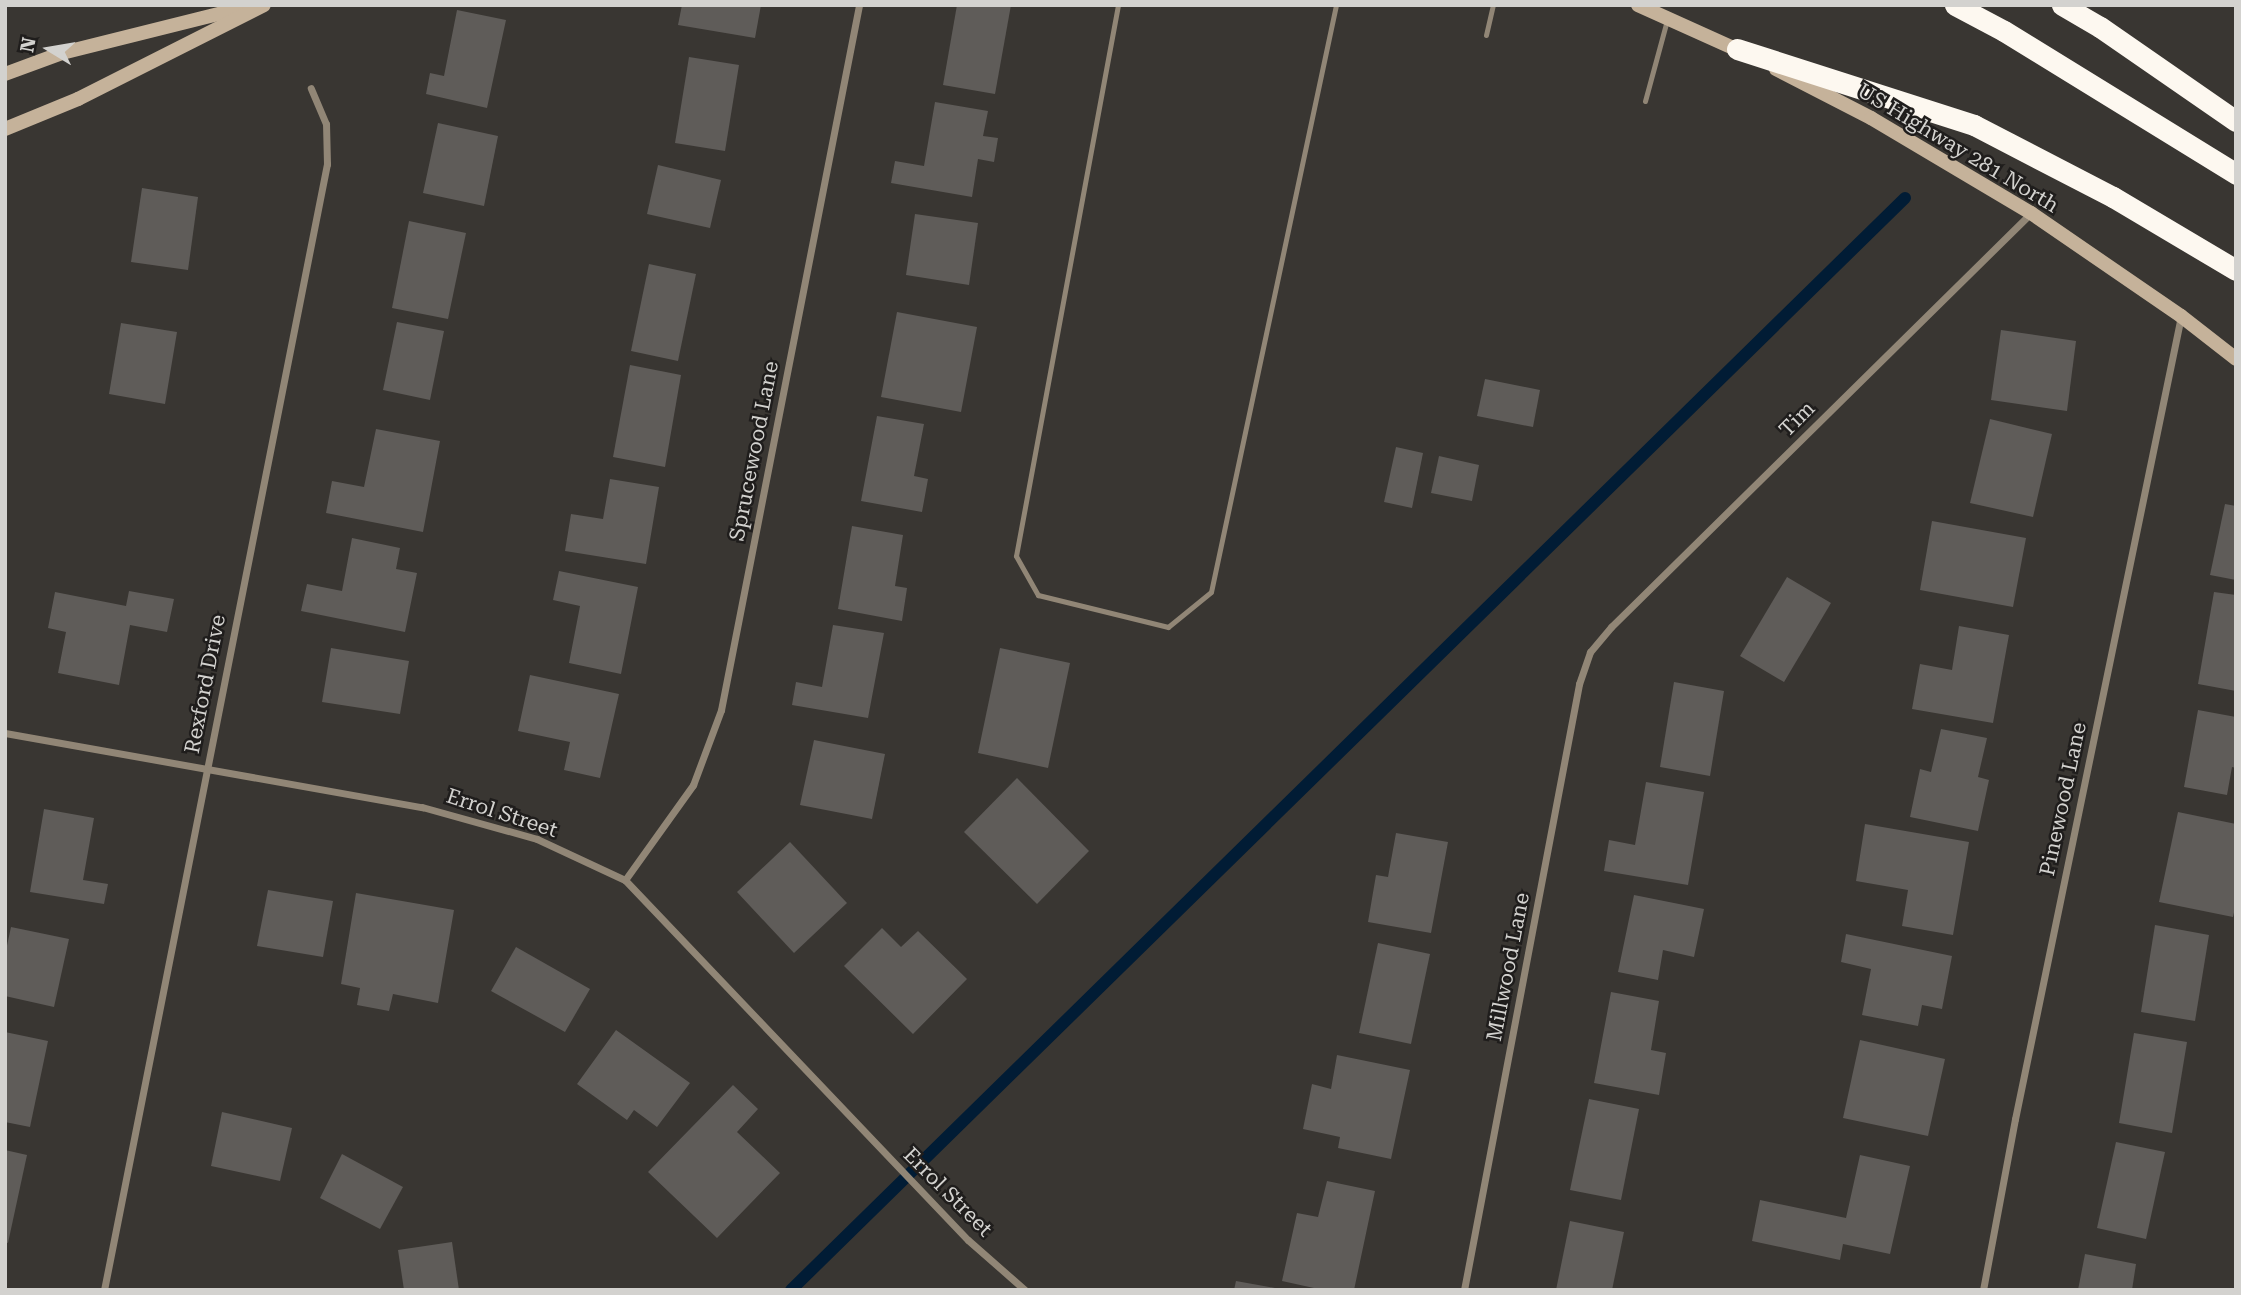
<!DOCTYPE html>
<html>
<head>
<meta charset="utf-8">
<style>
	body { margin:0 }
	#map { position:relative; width:2241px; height:1295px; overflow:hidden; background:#393632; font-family:"Roboto Serif",serif }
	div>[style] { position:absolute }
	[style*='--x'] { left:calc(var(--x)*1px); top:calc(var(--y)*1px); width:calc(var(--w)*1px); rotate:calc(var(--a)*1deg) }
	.stream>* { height:12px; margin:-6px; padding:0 6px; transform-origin:6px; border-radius:6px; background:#011c35 }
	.building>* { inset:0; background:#5f5c59 }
	.lane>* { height:5px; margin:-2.5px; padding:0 2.5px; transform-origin:2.5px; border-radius:2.5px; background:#918676 }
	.street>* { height:7px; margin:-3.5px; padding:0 3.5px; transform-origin:3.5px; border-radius:3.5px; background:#918676 }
	.secondary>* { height:14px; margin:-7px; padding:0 7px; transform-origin:7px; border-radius:7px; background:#c5b29a }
	.highway>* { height:21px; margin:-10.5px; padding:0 10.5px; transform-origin:10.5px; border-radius:10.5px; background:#fdf8f0 }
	span { translate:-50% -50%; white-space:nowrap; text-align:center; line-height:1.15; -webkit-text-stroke:5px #1f1d1c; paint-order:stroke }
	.street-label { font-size:21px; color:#d3d2cf }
	.frame { position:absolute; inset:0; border:7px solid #d3d2cf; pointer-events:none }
	.north { position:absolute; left:14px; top:14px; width:70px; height:70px; -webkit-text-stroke:5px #1f1d1c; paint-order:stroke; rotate:281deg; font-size:19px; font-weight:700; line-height:28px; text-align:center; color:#d3d2cf }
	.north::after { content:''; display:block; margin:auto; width:24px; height:32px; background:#d3d2cf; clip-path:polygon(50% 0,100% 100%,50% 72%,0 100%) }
</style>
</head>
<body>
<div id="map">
	<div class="stream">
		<div style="--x:791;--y:1290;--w:1560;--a:-44.43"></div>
	</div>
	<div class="building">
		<div style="clip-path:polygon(682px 5px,761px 5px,755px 38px,678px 25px)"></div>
		<div style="clip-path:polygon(957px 5px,1011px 5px,995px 94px,943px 85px)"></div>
		<div style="clip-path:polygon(457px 10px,506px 20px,487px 108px,426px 94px,430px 73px,444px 76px)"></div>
		<div style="clip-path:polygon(689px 57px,739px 65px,725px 151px,675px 143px)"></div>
		<div style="clip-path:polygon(935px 102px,988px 111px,983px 136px,998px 138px,994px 162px,978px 159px,972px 197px,891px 183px,895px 161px,924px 166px)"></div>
		<div style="clip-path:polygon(438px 123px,498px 136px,484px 206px,423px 193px)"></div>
		<div style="clip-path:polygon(658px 165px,721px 180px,710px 228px,647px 214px)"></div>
		<div style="clip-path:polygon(142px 188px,198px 197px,188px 270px,131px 262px)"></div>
		<div style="clip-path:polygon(915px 214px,978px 223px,969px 285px,906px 275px)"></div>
		<div style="clip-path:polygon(409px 221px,466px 233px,448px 319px,392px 308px)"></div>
		<div style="clip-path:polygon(649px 264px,696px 274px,678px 361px,631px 351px)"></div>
		<div style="clip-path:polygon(897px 312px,977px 327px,961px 412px,881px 397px)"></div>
		<div style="clip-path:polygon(397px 322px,444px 331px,430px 400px,383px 390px)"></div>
		<div style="clip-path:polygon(121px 323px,177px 332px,165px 404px,109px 394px)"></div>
		<div style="clip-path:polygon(2001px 330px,2076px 341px,2067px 411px,1991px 400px)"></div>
		<div style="clip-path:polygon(630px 365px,681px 375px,665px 467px,613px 457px)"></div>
		<div style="clip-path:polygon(1485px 379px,1540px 390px,1533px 427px,1477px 416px)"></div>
		<div style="clip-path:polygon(877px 416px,924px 424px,914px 476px,928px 479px,922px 512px,861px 501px)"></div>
		<div style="clip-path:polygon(1990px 419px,2052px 434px,2033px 517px,1970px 503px)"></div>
		<div style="clip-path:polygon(376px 429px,440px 441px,423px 532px,326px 513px,332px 481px,364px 487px)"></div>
		<div style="clip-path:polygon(1396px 447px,1423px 453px,1412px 508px,1384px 502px)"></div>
		<div style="clip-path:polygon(1439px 456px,1479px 465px,1472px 501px,1431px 493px)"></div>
		<div style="clip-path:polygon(610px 479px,659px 487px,646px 564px,565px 551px,571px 514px,603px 519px)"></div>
		<div style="clip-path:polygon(2225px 504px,2236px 506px,2236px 580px,2210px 575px)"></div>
		<div style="clip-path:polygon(1932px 521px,2026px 538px,2013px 607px,1920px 590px)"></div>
		<div style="clip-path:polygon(852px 526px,903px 535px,895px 586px,907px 588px,902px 621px,838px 609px)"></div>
		<div style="clip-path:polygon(352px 538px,400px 548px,396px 569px,417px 573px,405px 632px,301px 611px,307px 584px,342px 591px)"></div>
		<div style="clip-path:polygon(559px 571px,638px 587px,621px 674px,569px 663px,580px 606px,553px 600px)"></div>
		<div style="clip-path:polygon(1787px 577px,1831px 603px,1784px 682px,1740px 656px)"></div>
		<div style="clip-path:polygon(129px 591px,174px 599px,167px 632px,130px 625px,119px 685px,58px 673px,66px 632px,48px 628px,55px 592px,126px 606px)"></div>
		<div style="clip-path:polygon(2214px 592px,2236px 595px,2236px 691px,2198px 684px)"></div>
		<div style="clip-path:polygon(833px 625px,884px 633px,868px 718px,792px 705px,796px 682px,822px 687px)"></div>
		<div style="clip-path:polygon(1959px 626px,2009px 635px,1993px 723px,1912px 709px,1920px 664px,1952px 670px)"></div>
		<div style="clip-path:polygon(331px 648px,409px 661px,400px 714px,322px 702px)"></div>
		<div style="clip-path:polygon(1000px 648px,1070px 663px,1048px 768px,978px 753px)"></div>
		<div style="clip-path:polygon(530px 675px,619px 694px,600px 778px,564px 770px,570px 742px,518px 731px)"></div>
		<div style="clip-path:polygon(1674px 682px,1724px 691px,1710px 776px,1660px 767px)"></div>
		<div style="clip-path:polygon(2198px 710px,2236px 717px,2236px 768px,2232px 767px,2227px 795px,2184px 787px)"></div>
		<div style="clip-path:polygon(1941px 729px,1987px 738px,1978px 777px,1989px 780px,1978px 831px,1910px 817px,1920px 769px,1931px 772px)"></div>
		<div style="clip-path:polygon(814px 740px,885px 754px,872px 819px,800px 805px)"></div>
		<div style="clip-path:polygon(1017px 778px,1089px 851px,1037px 904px,964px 832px)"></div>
		<div style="clip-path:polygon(1646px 782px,1704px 792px,1688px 885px,1604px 871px,1609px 840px,1635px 845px)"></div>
		<div style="clip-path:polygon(44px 809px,94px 818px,83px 880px,108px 884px,104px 904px,30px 892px)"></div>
		<div style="clip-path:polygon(2178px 812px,2236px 824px,2236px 903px,2233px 917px,2159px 902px)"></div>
		<div style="clip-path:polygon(1865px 824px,1969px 842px,1953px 935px,1902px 926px,1908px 890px,1856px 881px)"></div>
		<div style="clip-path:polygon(1396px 833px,1448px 842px,1431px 933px,1368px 922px,1376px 875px,1388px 877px)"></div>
		<div style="clip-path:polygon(790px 842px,847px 903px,794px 953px,737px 892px)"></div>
		<div style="clip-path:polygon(268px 890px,333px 901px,323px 957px,257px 946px)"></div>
		<div style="clip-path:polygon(356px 893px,454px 910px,438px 1003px,393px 994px,389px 1011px,357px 1005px,360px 988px,341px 984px)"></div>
		<div style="clip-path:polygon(1634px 895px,1704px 909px,1694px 957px,1663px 950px,1658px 980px,1618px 972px)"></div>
		<div style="clip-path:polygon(2155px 925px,2209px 935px,2195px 1021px,2141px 1012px)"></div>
		<div style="clip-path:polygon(11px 927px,69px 939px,54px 1007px,5px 996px,5px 955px)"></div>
		<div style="clip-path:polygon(882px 928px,901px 947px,918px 931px,967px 979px,913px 1034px,844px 966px)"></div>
		<div style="clip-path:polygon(1846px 934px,1952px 956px,1942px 1009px,1922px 1005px,1918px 1026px,1862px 1015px,1871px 969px,1841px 962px)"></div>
		<div style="clip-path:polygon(1378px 943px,1430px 954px,1411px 1044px,1359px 1033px)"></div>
		<div style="clip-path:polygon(516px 947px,590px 989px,565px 1032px,491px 991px)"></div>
		<div style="clip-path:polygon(1611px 992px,1659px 1001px,1651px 1050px,1666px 1053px,1659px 1095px,1594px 1083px)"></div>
		<div style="clip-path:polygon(616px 1030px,690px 1083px,657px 1127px,634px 1110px,627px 1120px,577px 1084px)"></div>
		<div style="clip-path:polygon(5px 1032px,48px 1041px,30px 1127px,5px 1122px)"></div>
		<div style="clip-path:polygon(2134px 1033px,2187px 1042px,2172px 1133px,2119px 1123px)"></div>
		<div style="clip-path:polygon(1860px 1040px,1945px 1059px,1928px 1136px,1843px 1118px)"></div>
		<div style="clip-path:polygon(1337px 1055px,1410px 1070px,1391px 1159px,1338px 1148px,1340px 1137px,1303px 1129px,1312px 1084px,1331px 1089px)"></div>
		<div style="clip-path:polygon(733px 1085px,758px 1109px,737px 1132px,780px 1173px,717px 1238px,648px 1172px)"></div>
		<div style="clip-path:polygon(1589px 1099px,1639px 1109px,1621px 1200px,1570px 1190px)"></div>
		<div style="clip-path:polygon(222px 1112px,292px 1128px,280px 1181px,211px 1166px)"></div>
		<div style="clip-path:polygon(2116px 1142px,2165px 1152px,2146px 1239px,2097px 1228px)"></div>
		<div style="clip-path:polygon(5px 1150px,27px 1155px,8px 1243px,5px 1242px)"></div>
		<div style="clip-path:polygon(342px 1154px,403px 1187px,380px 1229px,320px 1198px)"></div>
		<div style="clip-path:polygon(1860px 1155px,1910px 1166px,1890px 1254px,1843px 1244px,1840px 1260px,1752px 1241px,1760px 1200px,1846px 1218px)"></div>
		<div style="clip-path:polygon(1327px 1181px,1375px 1191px,1354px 1290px,1323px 1290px,1282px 1281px,1297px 1213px,1318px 1217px)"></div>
		<div style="clip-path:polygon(1570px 1221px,1624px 1232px,1612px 1290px,1556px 1290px)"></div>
		<div style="clip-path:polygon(452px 1242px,459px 1290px,404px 1290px,398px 1250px)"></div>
		<div style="clip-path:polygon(2085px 1254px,2136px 1264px,2132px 1290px,2078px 1290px)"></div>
		<div style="clip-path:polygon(1236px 1281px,1275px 1288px,1275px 1290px,1234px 1290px)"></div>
	</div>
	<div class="lane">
		<div style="--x:1118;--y:5;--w:560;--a:100.49"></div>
		<div style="--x:1016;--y:556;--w:45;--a:60.6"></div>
		<div style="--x:1038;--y:595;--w:134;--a:13.8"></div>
		<div style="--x:1168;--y:627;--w:55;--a:-39.1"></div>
		<div style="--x:1211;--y:592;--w:600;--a:-77.98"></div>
		<div style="--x:1486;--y:35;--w:31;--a:-77"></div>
		<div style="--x:1645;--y:101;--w:84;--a:-74.8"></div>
	</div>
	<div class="street">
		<div style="--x:5;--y:733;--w:424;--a:10.1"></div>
		<div style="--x:422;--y:807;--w:119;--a:15.5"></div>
		<div style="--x:537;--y:839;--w:97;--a:25"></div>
		<div style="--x:625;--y:880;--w:497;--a:46.4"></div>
		<div style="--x:968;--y:1240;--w:76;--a:41.3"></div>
		<div style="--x:625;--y:880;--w:117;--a:-54.4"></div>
		<div style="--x:693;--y:785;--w:80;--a:-69.5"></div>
		<div style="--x:721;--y:710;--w:718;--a:-78.92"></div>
		<div style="--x:104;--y:1290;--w:1148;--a:-78.8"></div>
		<div style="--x:327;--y:164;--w:40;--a:-91.4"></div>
		<div style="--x:326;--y:124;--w:39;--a:-113"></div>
		<div style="--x:1464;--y:1290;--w:617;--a:-79.25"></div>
		<div style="--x:1579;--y:684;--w:34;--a:-71"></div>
		<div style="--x:1590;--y:652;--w:33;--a:-50"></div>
		<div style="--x:1611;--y:627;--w:590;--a:-44.59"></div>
		<div style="--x:1983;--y:1290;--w:174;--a:-79.4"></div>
		<div style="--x:2015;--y:1119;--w:820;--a:-78.32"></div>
	</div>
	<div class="secondary">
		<div style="--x:1638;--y:5;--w:114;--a:24.3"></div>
		<div style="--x:1776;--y:69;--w:107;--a:27.3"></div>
		<div style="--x:1871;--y:118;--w:186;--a:30.7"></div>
		<div style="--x:2031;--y:213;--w:182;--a:34.5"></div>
		<div style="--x:2181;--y:316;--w:70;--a:38"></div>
		<div style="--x:5;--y:74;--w:61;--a:-20.2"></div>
		<div style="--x:62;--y:53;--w:194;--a:-14"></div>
		<div style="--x:5;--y:129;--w:79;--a:-22.3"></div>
		<div style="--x:78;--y:99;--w:208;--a:-26.8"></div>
	</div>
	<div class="highway">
		<div style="--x:1955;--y:5;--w:55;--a:28"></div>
		<div style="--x:2004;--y:31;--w:273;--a:31.6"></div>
		<div style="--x:2062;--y:5;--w:44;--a:30.1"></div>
		<div style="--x:2100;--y:27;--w:165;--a:34.7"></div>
		<div style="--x:1737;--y:49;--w:249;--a:17.8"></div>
		<div style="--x:1974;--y:125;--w:157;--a:27.4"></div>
		<div style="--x:2113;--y:197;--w:143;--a:30.7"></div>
	</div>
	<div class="street-label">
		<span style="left:1958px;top:148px;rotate:31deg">US Highway 281 North</span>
		<span style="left:1797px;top:419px;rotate:-45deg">Tim</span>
		<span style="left:754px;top:451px;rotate:-79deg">Sprucewood Lane</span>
		<span style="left:205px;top:684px;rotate:-79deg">Rexford Drive</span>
		<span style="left:2063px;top:799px;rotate:-78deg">Pinewood Lane</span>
		<span style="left:502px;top:813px;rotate:18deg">Errol Street</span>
		<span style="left:1508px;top:967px;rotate:-79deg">Millwood Lane</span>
		<span style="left:948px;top:1192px;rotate:45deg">Errol Street</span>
	</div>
	<div class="frame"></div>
	<div class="north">N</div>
</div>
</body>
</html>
